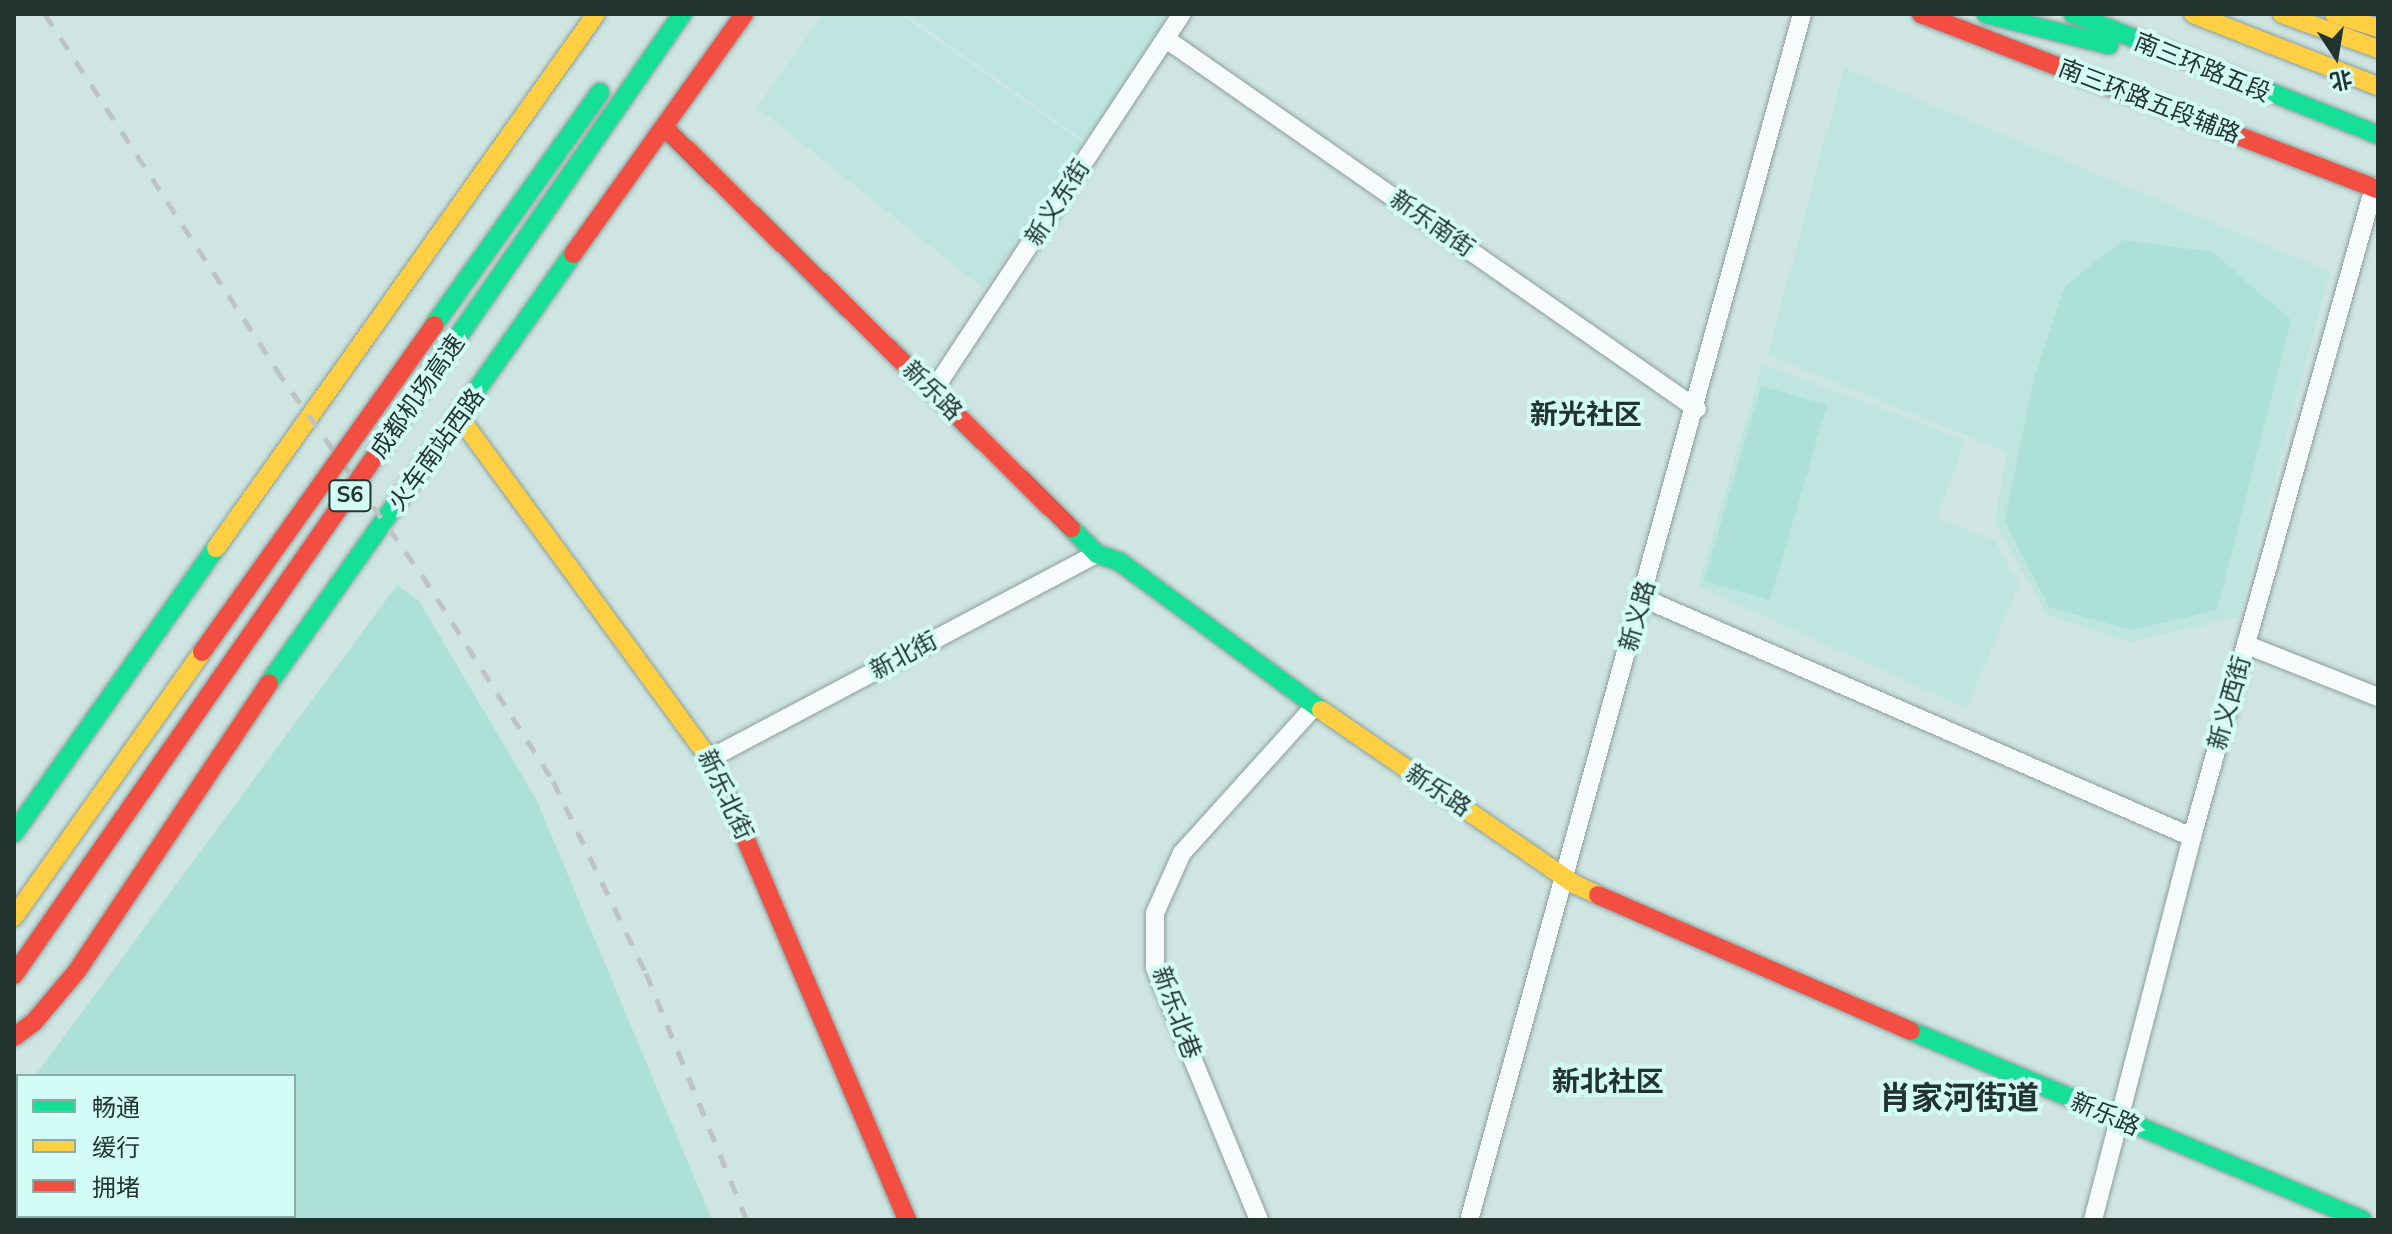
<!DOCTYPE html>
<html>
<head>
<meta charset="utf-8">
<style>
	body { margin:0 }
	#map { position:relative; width:2392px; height:1234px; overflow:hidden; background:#cee5e2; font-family:"Nunito Sans","Noto Sans SC",sans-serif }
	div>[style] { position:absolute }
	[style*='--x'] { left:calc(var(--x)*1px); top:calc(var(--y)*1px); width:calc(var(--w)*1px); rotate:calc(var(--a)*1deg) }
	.built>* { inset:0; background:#bee5df }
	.green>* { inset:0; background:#ade0d9 }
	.roads { filter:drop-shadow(0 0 2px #8b9e9b) drop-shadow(0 0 2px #8b9e9b) }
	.street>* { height:18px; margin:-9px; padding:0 9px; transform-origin:9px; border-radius:9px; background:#f8fbfb }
	.fast>* { height:18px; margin:-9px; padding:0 9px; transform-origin:9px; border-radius:9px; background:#16e098 }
	.slow>* { height:18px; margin:-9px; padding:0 9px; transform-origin:9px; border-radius:9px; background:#ffcf43 }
	.jam>* { height:18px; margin:-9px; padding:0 9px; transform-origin:9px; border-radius:9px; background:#f24e42 }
	.rail>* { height:5px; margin-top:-2.5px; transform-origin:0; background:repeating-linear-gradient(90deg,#bdc4c3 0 14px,transparent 0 28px) }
	.bridges { filter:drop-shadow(0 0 2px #8b9e9b) drop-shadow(0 0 2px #8b9e9b) }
	.fast-bridge>* { height:18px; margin:-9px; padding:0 9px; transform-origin:9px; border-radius:9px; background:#16e098 }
	.slow-bridge>* { height:18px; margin:-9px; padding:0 9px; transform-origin:9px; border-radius:9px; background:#ffcf43 }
	.jam-bridge>* { height:18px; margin:-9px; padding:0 9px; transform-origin:9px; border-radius:9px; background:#f24e42 }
	span { translate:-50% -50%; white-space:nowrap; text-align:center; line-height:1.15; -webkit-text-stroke:8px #d2fcf5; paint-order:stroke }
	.shield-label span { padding:2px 6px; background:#d2fcf5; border:2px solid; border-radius:6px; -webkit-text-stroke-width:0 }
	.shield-label { font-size:22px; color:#233330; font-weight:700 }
	.street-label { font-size:24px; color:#233330 }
	.quarter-label { font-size:28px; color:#233330; font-weight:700 }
	.district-label { font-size:32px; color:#233330; font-weight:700 }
	.frame { position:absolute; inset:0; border:16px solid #233330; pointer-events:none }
	.legend { position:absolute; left:16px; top:1074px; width:280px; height:144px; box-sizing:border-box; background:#d2fcf5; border:2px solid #8caca6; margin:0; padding:10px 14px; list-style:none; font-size:24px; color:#233330 }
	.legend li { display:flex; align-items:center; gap:16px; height:40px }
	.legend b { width:40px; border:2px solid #8caca6 }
	.north { position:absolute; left:2296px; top:16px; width:80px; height:80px; -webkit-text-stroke:6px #d2fcf5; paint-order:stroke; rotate:168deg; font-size:22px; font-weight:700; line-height:32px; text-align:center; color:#233330 }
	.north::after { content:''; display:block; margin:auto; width:28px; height:36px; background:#233330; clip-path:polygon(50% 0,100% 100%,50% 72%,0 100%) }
</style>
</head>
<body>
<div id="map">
	<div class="built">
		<div style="clip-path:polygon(823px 14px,900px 14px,1083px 143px,984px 289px,757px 107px)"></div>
		<div style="clip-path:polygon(906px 14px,1170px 14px,1085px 141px)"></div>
		<div style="clip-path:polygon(1844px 68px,2330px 272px,2238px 617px,2130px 642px,2047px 615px,1995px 523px,2007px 452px,1768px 355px)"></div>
		<div style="clip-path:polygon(1763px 364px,1965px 440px,1936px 518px,1995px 541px,2019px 584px,1966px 708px,1698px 586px)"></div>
	</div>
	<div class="green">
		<div style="clip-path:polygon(2123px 240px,2212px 252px,2291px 320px,2217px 610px,2131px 630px,2049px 607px,2005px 521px,2034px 377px,2065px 286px)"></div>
		<div style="clip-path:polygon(1761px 386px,1827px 405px,1770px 600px,1704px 581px)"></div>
		<div style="clip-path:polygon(397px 585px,419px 601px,537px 801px,712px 1220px,14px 1220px,18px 1097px,18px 1216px,294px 1216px,294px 1076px,35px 1076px)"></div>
	</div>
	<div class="roads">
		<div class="street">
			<div style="--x:1166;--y:39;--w:647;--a:34.87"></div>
			<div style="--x:933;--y:391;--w:452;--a:-56.6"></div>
			<div style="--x:1643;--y:598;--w:599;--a:23.53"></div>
			<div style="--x:2247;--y:645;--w:141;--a:21.7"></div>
			<div style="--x:711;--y:758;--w:437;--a:-27.9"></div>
			<div style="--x:1470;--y:1217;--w:1248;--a:-74.57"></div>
			<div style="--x:1259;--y:1220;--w:273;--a:-112.4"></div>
			<div style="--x:1155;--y:968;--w:55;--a:-90"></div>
			<div style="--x:1155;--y:913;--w:66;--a:-65.8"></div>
			<div style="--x:1182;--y:853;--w:198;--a:-47.9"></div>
			<div style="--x:2093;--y:1220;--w:396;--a:-75.5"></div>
			<div style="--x:2192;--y:837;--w:675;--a:-74.36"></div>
		</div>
		<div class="fast">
			<div style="--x:1986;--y:14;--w:127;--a:14.1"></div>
			<div style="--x:2073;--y:14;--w:328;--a:21.6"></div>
			<div style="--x:1071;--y:528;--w:37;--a:45"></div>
			<div style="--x:1097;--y:554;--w:24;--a:19"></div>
			<div style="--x:1120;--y:562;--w:250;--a:36.4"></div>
			<div style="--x:269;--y:683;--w:526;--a:-54.68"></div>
			<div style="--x:14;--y:833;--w:349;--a:-54.7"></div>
			<div style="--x:1911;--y:1031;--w:489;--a:22.7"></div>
		</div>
		<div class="slow">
			<div style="--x:2193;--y:14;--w:199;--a:21.3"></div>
			<div style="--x:2282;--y:14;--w:102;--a:20"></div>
			<div style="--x:2334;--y:14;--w:46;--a:17.7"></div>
			<div style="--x:460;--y:418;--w:432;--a:53.8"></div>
			<div style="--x:216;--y:548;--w:655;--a:-54.56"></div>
			<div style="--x:1321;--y:710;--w:309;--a:34.5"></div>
			<div style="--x:1576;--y:885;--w:24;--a:24"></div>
		</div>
		<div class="jam">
			<div style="--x:1921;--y:14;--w:489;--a:21"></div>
			<div style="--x:666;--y:129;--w:569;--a:44.57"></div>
			<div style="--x:573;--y:254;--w:295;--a:-54.5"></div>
			<div style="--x:715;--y:767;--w:492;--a:67"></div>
			<div style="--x:1598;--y:895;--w:341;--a:23.5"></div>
			<div style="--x:14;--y:1037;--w:25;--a:-37"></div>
			<div style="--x:34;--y:1022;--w:67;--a:-49.9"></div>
			<div style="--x:77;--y:971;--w:346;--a:-56.3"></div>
		</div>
	</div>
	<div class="rail">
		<div style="--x:45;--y:14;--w:424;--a:56.9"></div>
		<div style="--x:276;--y:369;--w:252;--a:54.7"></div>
		<div style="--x:422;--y:575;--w:244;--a:57.5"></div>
		<div style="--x:553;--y:781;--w:213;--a:64.2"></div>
		<div style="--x:646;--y:973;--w:267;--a:67.8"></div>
	</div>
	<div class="bridges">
		<div class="fast-bridge">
			<div style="--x:434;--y:325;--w:286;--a:-54.5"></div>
			<div style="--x:373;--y:459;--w:542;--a:-55.22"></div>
		</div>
		<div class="slow-bridge">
			<div style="--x:14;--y:917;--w:325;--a:-54.6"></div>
		</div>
		<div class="jam-bridge">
			<div style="--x:202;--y:652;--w:401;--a:-54.6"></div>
			<div style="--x:14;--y:975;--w:629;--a:-55.17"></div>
		</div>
	</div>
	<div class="shield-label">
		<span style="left:350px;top:496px">S6</span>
	</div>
	<div class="street-label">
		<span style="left:2202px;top:68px;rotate:22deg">南三环路五段</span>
		<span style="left:2149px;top:102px;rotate:21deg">南三环路五段辅路</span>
		<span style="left:1058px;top:203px;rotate:-57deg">新义东街</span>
		<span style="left:1432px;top:224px;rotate:35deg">新乐南街</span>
		<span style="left:932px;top:391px;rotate:45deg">新乐路</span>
		<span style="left:418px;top:397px;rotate:-55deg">成都机场高速</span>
		<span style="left:437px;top:450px;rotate:-54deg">火车南站西路</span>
		<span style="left:1638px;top:616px;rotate:-74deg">新义路</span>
		<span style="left:904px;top:656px;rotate:-28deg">新北街</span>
		<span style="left:2230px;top:703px;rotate:-74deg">新义西街</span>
		<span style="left:1438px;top:791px;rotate:34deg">新乐路</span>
		<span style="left:725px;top:795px;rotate:65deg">新乐北街</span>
		<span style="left:1176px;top:1013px;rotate:70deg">新乐北巷</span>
		<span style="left:2105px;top:1115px;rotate:23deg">新乐路</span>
	</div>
	<div class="quarter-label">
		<span style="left:1586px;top:415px">新光社区</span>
		<span style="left:1608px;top:1082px">新北社区</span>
	</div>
	<div class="district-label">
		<span style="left:1959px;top:1099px">肖家河街道</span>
	</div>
	<div class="frame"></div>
	<ul class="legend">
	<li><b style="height:10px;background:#16e098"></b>畅通</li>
	<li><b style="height:10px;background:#ffcf43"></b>缓行</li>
	<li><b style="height:10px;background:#f24e42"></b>拥堵</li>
	</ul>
	<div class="north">北</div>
</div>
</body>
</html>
